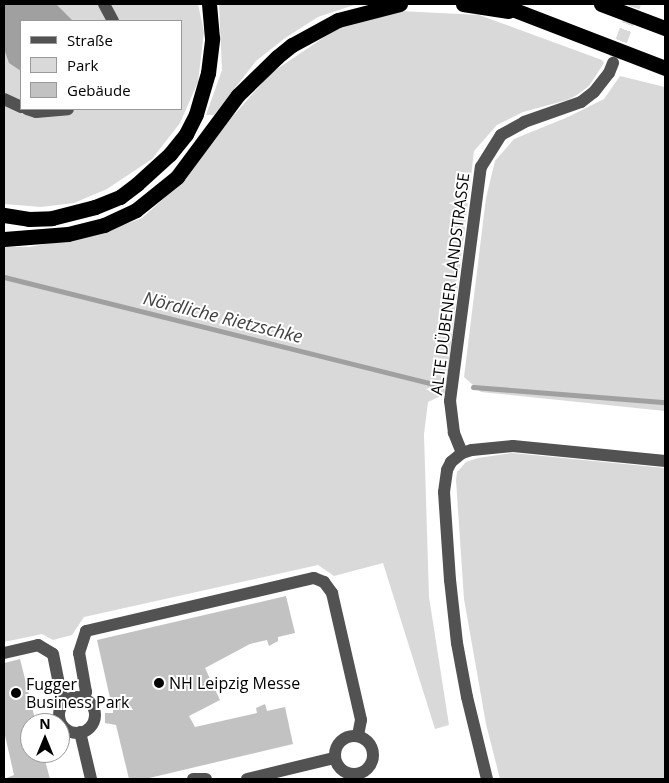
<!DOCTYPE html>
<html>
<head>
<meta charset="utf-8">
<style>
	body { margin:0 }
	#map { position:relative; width:669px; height:783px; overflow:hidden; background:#fff; font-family:"Open Sans",sans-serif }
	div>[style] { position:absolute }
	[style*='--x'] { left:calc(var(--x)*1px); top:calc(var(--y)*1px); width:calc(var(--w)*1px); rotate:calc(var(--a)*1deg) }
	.green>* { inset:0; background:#d9d9d9 }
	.water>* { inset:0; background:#a0a0a0 }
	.stream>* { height:5px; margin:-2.5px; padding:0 2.5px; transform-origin:2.5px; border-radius:2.5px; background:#a0a0a0 }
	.building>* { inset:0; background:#c2c2c2 }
	.minor-tunnel>* { height:12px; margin-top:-6px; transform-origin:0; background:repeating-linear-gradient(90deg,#d9d9d9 0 12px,transparent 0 18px) }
	.minor>* { height:12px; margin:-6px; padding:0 6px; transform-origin:6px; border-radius:6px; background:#525252 }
	.minor>.ring { margin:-6px; padding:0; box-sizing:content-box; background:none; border:12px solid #525252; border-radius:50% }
	.highway>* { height:15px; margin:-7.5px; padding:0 7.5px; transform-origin:7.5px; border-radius:7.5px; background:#000 }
	.dots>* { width:14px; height:14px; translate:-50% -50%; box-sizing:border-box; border:2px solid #fff; border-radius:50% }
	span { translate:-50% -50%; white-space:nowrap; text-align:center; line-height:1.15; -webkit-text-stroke:4px #fff; paint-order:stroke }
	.street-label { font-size:16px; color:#000 }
	.poi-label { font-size:16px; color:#000 }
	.left { translate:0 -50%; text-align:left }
	.water-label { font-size:18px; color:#414141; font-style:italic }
	.frame { position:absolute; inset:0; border:5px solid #000; pointer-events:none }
	.legend { position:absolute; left:20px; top:20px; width:162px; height:90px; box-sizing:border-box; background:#fff; border:1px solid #999; margin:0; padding:6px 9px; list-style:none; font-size:15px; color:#000 }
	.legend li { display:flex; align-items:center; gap:10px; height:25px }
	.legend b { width:25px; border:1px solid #999 }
	.north { position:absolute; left:20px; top:713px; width:50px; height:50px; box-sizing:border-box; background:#fff; border:1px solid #999; border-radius:50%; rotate:0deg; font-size:14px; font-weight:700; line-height:20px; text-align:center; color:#000 }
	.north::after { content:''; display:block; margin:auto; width:18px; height:22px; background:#000; clip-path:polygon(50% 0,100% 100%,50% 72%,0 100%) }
</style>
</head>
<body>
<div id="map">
	<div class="green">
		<div style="clip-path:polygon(evenodd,4px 4px,198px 4px,204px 32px,198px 82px,180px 123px,152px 159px,107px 189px,74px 203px,41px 207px,4px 204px,4px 4px,21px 21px,181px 21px,181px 109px,21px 109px,21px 21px)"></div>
		<div style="clip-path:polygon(219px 4px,357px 4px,318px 17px,285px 38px,256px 61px,214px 115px,206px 115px,222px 70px)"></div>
		<div style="clip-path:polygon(400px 11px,479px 15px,602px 60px,604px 63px,589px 86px,577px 95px,567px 100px,523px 112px,497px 125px,474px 151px,445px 394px,428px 402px,424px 434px,429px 597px,449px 725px,435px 729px,383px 563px,334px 576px,318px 565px,84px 617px,72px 635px,53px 640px,42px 634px,4px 642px,4px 247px,29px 247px,99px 234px,142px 218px,186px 179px,225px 125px,271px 73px,344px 24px)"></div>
		<div style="clip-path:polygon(620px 76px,665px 87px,665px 411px,481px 392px,464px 377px,486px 198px,495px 161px,514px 139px,568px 117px,604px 99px)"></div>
		<div style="clip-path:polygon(512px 453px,665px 468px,665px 779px,500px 779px,486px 724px,464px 599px,456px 480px,457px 472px,466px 462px,478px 458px)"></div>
	</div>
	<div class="water">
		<div style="clip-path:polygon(5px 4px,56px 4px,73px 21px,21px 21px,21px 71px,9px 63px,4px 49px)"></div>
	</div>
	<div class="stream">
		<div style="--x:4;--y:277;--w:445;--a:14"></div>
		<div style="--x:473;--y:387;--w:193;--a:4.5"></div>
	</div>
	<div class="building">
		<div style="clip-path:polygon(286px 596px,295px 633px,278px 637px,278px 641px,269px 646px,267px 640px,250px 644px,205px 668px,220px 700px,189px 716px,195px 727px,257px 713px,256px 708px,265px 704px,267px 711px,285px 707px,293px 744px,145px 779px,129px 779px,116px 725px,105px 723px,105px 713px,113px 713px,113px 698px,110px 698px,97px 640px)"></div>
		<div style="clip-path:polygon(20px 659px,36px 723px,30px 723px,30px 753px,43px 753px,50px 779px,4px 779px,14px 775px,4px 731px,4px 663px)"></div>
	</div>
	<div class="minor-tunnel">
		<div style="--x:615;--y:58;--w:58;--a:-69.7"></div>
	</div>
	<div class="minor">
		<div style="--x:104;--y:4;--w:19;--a:62"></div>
		<div style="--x:4;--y:99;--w:19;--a:25"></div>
		<div style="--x:27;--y:109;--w:9;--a:18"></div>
		<div style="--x:36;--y:112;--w:32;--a:-5"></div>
		<div style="--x:462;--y:453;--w:22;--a:-112"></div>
		<div style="--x:454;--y:433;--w:32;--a:-97"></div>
		<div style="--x:450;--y:401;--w:236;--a:-82.5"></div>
		<div style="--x:481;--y:167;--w:38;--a:-58"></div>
		<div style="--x:501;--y:135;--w:26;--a:-29"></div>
		<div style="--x:524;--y:122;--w:60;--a:-19.3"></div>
		<div style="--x:581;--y:102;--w:16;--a:-38"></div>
		<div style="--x:594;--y:92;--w:24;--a:-52"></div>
		<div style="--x:609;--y:73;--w:11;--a:-68"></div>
		<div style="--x:4;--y:653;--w:35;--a:-13"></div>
		<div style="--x:38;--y:645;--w:17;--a:31"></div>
		<div style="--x:53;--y:654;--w:41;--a:78.7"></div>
		<div style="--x:61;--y:694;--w:9;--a:54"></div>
		<div class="ring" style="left:59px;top:697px;width:24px;height:24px"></div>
		<div style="--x:83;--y:698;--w:7;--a:-63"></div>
		<div style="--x:86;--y:692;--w:40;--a:-100"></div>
		<div style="--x:79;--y:653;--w:23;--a:-72"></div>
		<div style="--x:86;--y:631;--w:234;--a:-13.1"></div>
		<div style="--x:314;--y:578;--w:11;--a:22"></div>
		<div style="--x:324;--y:582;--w:14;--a:54"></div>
		<div style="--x:332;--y:593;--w:130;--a:77.1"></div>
		<div style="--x:361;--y:720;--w:16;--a:101"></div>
		<div style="--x:80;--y:732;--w:48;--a:76.8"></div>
		<div class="ring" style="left:335px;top:736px;width:26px;height:26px"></div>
		<div style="--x:193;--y:779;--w:13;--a:0"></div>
		<div style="--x:247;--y:779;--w:89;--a:-13.6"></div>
		<div style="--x:487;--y:779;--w:84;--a:-103.7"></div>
		<div style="--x:467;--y:697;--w:55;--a:-100.5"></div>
		<div style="--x:457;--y:643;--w:63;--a:-96.3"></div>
		<div style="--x:450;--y:580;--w:88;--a:-93.9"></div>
		<div style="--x:444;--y:492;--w:22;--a:-82"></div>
		<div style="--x:447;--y:470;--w:9;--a:-63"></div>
		<div style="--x:451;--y:462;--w:14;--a:-39"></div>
		<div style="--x:462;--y:453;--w:10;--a:-17"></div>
		<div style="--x:472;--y:450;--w:41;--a:-5.6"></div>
		<div style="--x:513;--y:446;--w:153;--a:5.6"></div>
	</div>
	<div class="highway">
		<div style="--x:463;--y:4;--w:46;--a:8.8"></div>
		<div style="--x:499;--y:4;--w:178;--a:21.1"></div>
		<div style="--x:601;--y:4;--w:68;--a:20.6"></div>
		<div style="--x:4;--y:215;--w:25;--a:9"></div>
		<div style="--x:29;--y:219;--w:23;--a:-2"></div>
		<div style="--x:52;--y:218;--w:44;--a:-14.3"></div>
		<div style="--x:95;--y:207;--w:27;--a:-22"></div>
		<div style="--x:120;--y:197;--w:21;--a:-37"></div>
		<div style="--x:137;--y:184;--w:45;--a:-42.3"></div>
		<div style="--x:170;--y:154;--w:26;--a:-51"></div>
		<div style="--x:186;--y:134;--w:22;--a:-63"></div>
		<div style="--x:196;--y:114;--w:43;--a:-73.7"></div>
		<div style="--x:208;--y:73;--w:35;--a:-83"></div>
		<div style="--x:212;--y:38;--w:34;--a:-95"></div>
		<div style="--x:4;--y:239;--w:64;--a:-4.5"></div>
		<div style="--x:68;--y:234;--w:37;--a:-14"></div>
		<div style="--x:104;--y:225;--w:35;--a:-25"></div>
		<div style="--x:136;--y:210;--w:53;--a:-38.8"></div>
		<div style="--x:177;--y:177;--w:102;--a:-53.4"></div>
		<div style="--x:238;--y:95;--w:54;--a:-44.3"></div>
		<div style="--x:277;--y:57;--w:19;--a:-39"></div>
		<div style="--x:292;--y:45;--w:52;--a:-28.5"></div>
		<div style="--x:338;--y:20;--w:64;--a:-14.5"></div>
	</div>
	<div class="dots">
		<div style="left:159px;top:683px;background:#000"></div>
		<div style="left:16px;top:693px;background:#000"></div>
	</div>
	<div class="street-label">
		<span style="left:450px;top:284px;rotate:-83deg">ALTE DÜBENER LANDSTRASSE</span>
	</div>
	<div class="poi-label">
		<span class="left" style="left:169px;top:683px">NH Leipzig Messe</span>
		<span class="left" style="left:26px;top:693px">Fugger<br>Business Park</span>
	</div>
	<div class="water-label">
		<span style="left:223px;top:317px;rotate:14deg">Nördliche Rietzschke</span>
	</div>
	<div class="frame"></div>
	<ul class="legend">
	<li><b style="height:6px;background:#525252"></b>Straße</li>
	<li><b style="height:14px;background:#d9d9d9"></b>Park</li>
	<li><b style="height:14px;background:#c2c2c2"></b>Gebäude</li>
	</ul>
	<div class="north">N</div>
</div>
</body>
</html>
